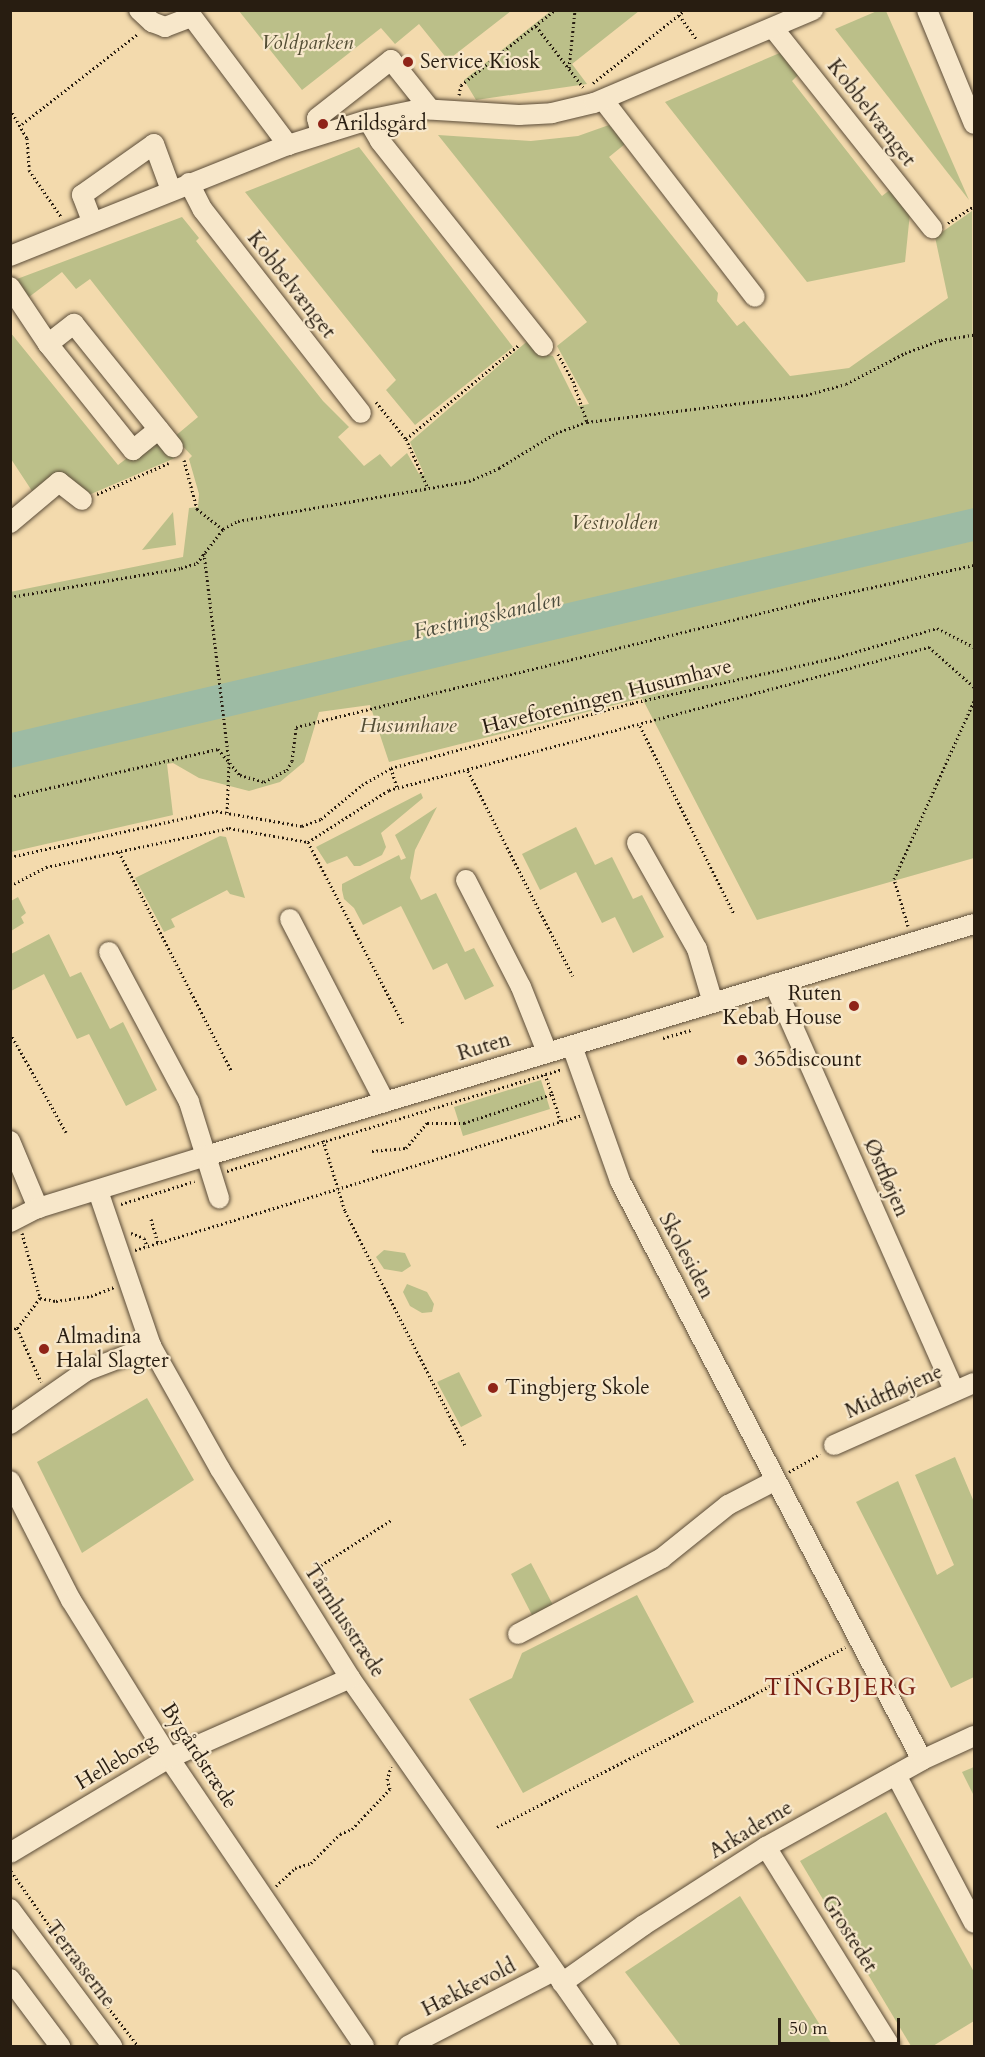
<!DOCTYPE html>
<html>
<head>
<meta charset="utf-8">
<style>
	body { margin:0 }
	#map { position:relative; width:985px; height:2057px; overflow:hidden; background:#f3daad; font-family:Cardo,serif }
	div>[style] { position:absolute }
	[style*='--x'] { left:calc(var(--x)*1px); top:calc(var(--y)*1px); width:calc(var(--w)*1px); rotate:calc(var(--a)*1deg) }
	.green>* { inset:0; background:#bbbf89 }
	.water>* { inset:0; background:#9dbba4 }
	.path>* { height:3px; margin-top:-1.5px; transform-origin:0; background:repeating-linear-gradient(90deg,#281d11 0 1.5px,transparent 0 4.5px) }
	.roads { filter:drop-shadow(0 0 2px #5b4c38) drop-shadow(0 0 2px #5b4c38) }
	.minor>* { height:20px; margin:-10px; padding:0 10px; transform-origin:10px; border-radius:10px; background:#f7e7ca }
	.dots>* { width:16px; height:16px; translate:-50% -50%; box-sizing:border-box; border:3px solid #f7e7ca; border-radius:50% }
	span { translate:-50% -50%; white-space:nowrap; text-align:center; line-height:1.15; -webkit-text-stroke:4.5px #f7e7ca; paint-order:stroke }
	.park-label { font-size:21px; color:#544e35; font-style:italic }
	.poi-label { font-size:21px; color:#281d11 }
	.left { translate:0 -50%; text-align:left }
	.right { translate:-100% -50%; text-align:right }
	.street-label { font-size:21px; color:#281d11 }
	.water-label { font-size:22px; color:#4b4c3d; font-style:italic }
	.quarter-label { font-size:24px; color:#7a1f14; letter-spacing:1.5px }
	.frame { position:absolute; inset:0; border:12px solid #281d11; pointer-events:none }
	.scale { position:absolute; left:778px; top:2018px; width:122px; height:27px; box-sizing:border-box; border:3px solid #281d11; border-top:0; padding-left:8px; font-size:18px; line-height:21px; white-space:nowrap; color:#281d11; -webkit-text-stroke:4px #f7e7ca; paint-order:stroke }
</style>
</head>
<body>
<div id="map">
	<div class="green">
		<div style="clip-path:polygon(552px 10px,639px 11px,572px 64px,587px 84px,476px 100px,464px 80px)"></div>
		<div style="clip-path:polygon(239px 11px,511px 11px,448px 60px,419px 24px,395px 44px,381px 28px,302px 90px)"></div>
		<div style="clip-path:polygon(877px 11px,886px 11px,969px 200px,835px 29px)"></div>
		<div style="clip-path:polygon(782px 52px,799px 74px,792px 81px,882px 196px,891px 189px,910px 213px,905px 262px,807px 282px,665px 102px)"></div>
		<div style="clip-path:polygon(609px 125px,625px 144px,609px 157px,718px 293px,717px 301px,737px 326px,744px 321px,790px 376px,849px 368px,948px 298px,935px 237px,972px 211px,974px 858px,757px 920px,642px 698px,389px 762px,370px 705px,319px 712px,304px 762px,280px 782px,249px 791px,199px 778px,173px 763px,167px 764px,173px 815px,11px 852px,10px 592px,183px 557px,189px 508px,198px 507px,199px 494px,189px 459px,192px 456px,174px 437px,198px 417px,90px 279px,76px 289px,62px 272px,29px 297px,17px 279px,182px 217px,199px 238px,196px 241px,323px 401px,349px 427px,338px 437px,364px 466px,380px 454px,391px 467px,407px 453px,419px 474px,424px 474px,410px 442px,531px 338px,543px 354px,553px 356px,578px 406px,589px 404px,557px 346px,587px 322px,438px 135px,531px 141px,578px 136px)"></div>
		<div style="clip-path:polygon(359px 147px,513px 347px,415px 425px,386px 390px,396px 380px,245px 192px)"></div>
		<div style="clip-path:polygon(10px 332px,118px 465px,157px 435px,175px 458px,84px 497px,79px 491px,34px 494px,11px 459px)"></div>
		<div style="clip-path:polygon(173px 512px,176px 545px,142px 550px)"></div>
		<div style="clip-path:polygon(421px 793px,423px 798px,381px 833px,386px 847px,382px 855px,360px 866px,354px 866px,347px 856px,327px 864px,316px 847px)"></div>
		<div style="clip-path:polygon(437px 807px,415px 850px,410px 878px,421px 900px,436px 893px,465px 952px,474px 948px,494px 986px,465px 1000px,447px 963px,433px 970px,401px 906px,363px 925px,354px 908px,344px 899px,342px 890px,342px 884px,399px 855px,401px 860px,406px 858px,395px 835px)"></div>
		<div style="clip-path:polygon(576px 827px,595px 865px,612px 857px,633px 899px,642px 895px,664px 937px,633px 953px,615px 917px,602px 923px,576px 872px,540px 890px,522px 854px)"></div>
		<div style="clip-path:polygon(220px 836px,226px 837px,245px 898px,230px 894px,227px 890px,171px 919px,175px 927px,164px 932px,135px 878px)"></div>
		<div style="clip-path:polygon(18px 897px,26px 913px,21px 917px,24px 923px,11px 931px,11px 901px)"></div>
		<div style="clip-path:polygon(49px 934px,70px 977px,81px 972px,110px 1029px,123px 1022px,157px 1090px,126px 1106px,89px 1034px,77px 1039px,44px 974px,11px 991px,11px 954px)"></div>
		<div style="clip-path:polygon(541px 1080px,550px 1109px,463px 1136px,454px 1107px)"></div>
		<div style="clip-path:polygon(384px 1250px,405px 1253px,411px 1266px,402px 1272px,384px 1269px,376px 1257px)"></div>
		<div style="clip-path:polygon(407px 1284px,427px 1292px,434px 1304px,432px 1312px,422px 1313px,410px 1306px,403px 1292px)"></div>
		<div style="clip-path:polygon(459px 1372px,482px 1416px,461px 1427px,437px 1382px)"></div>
		<div style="clip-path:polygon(147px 1398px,194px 1480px,82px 1553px,37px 1462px)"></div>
		<div style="clip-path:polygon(955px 1457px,974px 1502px,974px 1677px,951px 1688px,856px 1502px,898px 1481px,937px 1575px,954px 1565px,915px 1475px)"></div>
		<div style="clip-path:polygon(531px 1563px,554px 1607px,533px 1617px,511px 1574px)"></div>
		<div style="clip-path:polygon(637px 1595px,694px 1702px,523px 1793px,469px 1699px,512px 1678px,522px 1653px)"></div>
		<div style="clip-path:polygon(974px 1767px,974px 1796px,962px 1772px)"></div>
		<div style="clip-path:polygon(886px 1812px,974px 1972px,974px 2021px,933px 2046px,911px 2046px,800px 1861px)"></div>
		<div style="clip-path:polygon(740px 1896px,833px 2046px,681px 2046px,625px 1972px)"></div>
	</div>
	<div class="water">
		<div style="clip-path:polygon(974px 508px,974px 541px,11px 768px,11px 733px)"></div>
	</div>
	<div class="path">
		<div style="--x:10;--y:11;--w:1;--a:-45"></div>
		<div style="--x:679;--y:15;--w:31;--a:54"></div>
		<div style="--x:536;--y:26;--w:77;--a:52.4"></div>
		<div style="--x:569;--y:68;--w:58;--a:-84.1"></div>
		<div style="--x:593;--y:83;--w:117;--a:-38.4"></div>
		<div style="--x:459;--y:95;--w:10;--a:-79"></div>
		<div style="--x:461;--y:85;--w:120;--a:-38.6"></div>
		<div style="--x:10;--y:109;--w:34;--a:60"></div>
		<div style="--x:27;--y:138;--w:32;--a:86"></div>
		<div style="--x:29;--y:170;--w:58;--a:55.5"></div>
		<div style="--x:22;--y:124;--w:148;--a:-37.9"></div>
		<div style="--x:948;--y:223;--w:31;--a:-33"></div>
		<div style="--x:558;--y:354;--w:31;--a:61"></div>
		<div style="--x:573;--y:381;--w:43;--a:71.1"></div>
		<div style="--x:376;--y:402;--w:48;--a:51"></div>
		<div style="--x:406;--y:439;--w:54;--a:65.8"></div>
		<div style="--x:406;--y:439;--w:148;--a:-39.8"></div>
		<div style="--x:184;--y:460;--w:51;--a:75.1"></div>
		<div style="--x:197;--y:509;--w:33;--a:38"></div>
		<div style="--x:97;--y:494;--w:78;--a:-23.3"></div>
		<div style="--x:204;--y:553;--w:210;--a:83.2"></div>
		<div style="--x:229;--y:762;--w:51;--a:92.2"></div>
		<div style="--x:10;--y:597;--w:173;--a:-9.6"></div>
		<div style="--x:181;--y:568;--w:17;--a:-17"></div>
		<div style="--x:197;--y:563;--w:43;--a:-52.6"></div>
		<div style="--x:223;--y:529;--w:17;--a:-28"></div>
		<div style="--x:238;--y:521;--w:234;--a:-9.8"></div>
		<div style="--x:469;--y:481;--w:33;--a:-23"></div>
		<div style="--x:499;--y:468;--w:67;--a:-31.6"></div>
		<div style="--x:556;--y:433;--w:33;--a:-20"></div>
		<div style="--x:587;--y:422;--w:221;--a:-7"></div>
		<div style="--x:806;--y:395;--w:41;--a:-15.4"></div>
		<div style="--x:846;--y:384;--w:67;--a:-27.7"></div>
		<div style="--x:905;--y:353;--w:38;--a:-20"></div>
		<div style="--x:941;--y:340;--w:33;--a:-9"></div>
		<div style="--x:640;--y:726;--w:210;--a:63.4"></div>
		<div style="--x:391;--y:768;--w:21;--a:73"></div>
		<div style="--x:468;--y:771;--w:230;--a:62.9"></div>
		<div style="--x:10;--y:797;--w:213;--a:-13"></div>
		<div style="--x:218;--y:749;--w:34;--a:50"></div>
		<div style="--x:240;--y:775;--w:25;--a:16"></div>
		<div style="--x:264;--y:782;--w:26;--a:-28"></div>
		<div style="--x:287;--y:770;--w:10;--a:-61"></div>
		<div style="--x:292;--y:761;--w:34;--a:-83"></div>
		<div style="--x:296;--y:727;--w:533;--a:-13.78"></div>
		<div style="--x:814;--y:600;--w:164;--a:-12.3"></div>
		<div style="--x:308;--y:842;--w:205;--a:62.4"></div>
		<div style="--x:119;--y:852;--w:247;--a:62.8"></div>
		<div style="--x:10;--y:857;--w:211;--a:-12.6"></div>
		<div style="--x:216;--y:811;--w:87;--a:9.9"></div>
		<div style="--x:302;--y:826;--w:20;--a:-20"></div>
		<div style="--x:321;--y:819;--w:53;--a:-39.7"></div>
		<div style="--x:362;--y:785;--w:34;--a:-30"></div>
		<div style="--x:391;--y:768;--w:250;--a:-15.1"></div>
		<div style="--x:632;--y:703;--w:211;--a:-12.6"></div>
		<div style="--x:838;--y:657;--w:103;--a:-16.3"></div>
		<div style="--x:937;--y:628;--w:42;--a:27.2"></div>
		<div style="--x:10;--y:886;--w:41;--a:-27.8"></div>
		<div style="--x:46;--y:867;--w:187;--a:-12"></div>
		<div style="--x:229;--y:828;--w:80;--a:10"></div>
		<div style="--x:308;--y:842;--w:96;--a:-32.7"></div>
		<div style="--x:389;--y:790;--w:559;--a:-14.83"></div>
		<div style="--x:929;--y:647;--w:60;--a:41.6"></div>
		<div style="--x:908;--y:926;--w:49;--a:-106.6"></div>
		<div style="--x:894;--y:879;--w:195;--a:-65.8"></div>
		<div style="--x:10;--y:1033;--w:114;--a:60.5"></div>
		<div style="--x:663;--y:1038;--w:29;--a:-16"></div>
		<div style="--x:545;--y:1074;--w:21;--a:71"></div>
		<div style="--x:323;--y:1140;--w:74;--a:72.8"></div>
		<div style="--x:345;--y:1211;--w:265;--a:62.9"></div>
		<div style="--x:372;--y:1151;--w:34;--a:-5"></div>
		<div style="--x:406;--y:1148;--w:33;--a:-50"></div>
		<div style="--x:427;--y:1123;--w:37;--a:0"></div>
		<div style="--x:464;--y:1123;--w:93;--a:-18.2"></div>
		<div style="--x:552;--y:1094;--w:28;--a:73"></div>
		<div style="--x:227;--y:1171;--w:350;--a:-16.9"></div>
		<div style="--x:121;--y:1204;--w:77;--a:-17.3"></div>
		<div style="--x:151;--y:1219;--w:25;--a:74"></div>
		<div style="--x:22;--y:1233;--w:67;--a:74.5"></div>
		<div style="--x:40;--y:1298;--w:38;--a:127"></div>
		<div style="--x:17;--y:1328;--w:59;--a:66"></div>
		<div style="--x:131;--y:1233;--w:14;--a:21"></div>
		<div style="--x:144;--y:1238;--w:9;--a:69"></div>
		<div style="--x:135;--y:1250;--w:465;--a:-16.8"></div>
		<div style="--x:40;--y:1298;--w:16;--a:11"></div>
		<div style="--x:56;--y:1301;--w:35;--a:-8"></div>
		<div style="--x:91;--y:1296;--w:26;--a:-21"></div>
		<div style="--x:10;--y:1330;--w:7;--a:-16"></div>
		<div style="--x:789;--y:1472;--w:36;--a:-30"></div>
		<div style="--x:306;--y:1575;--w:103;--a:-32.8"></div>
		<div style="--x:497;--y:1827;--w:392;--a:-27.3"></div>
		<div style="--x:11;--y:1871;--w:126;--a:55"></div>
		<div style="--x:276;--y:1886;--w:26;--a:-43"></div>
		<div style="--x:295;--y:1868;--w:17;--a:-17"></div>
		<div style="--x:311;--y:1863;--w:41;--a:-45"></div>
		<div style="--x:340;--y:1834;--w:13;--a:-23"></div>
		<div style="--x:352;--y:1829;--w:55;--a:-46.5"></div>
		<div style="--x:390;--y:1789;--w:9;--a:-108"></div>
		<div style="--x:387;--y:1780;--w:14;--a:-73"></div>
		<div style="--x:94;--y:1989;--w:72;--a:52.3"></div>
	</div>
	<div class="roads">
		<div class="minor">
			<div style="--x:139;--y:10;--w:18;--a:43"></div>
			<div style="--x:152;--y:22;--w:14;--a:21"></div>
			<div style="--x:165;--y:27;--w:28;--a:-21"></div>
			<div style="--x:187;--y:10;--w:169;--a:53.2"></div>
			<div style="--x:927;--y:10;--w:123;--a:67.6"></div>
			<div style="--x:773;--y:28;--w:256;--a:51.5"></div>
			<div style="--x:604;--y:101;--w:247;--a:52.4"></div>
			<div style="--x:368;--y:120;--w:24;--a:60"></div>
			<div style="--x:380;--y:141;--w:262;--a:51.5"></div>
			<div style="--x:321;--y:134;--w:16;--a:-104"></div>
			<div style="--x:317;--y:118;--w:94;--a:-38.1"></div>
			<div style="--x:391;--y:60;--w:63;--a:51.5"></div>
			<div style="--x:189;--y:183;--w:30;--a:63"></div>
			<div style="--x:203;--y:210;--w:257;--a:52.1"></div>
			<div style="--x:92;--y:221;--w:28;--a:-111"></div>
			<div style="--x:82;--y:195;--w:88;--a:-35.3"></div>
			<div style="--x:154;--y:144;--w:49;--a:69.7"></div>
			<div style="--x:10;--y:256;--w:299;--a:-21.8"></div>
			<div style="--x:288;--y:145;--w:84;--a:-17.4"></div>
			<div style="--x:368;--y:120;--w:54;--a:-11.7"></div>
			<div style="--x:421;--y:109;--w:98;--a:3.5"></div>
			<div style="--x:519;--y:115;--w:33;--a:-3"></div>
			<div style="--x:552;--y:113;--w:43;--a:-13.4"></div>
			<div style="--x:594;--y:103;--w:238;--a:-23"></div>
			<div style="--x:10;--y:287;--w:69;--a:56.3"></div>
			<div style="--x:48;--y:344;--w:136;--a:51.3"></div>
			<div style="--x:133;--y:450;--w:33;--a:-39"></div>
			<div style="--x:48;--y:344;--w:33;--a:-38"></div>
			<div style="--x:74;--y:324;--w:158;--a:51.2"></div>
			<div style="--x:10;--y:523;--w:64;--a:-39.9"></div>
			<div style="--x:59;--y:482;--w:29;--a:38"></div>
			<div style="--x:637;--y:843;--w:122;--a:60.5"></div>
			<div style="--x:697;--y:949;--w:56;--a:73.5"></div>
			<div style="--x:466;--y:880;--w:120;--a:62.8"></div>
			<div style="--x:521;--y:987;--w:70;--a:68.2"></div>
			<div style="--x:290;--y:919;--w:206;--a:62.6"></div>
			<div style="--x:109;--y:952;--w:170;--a:61.9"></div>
			<div style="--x:189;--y:1102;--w:101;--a:72.6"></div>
			<div style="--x:774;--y:984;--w:445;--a:66.1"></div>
			<div style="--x:572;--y:1046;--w:143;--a:70.4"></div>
			<div style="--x:620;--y:1181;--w:653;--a:62.45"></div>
			<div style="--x:10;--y:1141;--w:73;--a:67.3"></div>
			<div style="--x:98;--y:1191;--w:164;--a:71.1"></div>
			<div style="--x:151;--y:1346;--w:141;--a:60.7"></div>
			<div style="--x:220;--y:1469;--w:246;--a:58.1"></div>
			<div style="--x:350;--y:1678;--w:449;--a:55.1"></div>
			<div style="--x:10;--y:1222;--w:31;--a:-27"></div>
			<div style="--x:38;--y:1208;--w:176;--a:-17.2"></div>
			<div style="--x:206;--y:1156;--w:802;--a:-16.81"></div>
			<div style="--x:10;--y:1424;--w:93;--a:-34.9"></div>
			<div style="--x:86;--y:1371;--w:70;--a:-21"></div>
			<div style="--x:834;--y:1445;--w:153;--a:-23.9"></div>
			<div style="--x:10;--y:1481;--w:134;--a:62.9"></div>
			<div style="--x:71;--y:1600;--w:186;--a:58.2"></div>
			<div style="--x:169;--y:1758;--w:348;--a:55.9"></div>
			<div style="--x:518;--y:1634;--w:163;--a:-27.8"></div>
			<div style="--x:662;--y:1558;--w:85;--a:-38.8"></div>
			<div style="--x:728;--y:1505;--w:54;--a:-27.5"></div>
			<div style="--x:896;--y:1775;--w:167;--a:62.2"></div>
			<div style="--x:766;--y:1847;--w:234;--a:58.1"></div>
			<div style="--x:10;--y:1853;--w:185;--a:-30.9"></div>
			<div style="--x:169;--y:1758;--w:198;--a:-23.8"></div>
			<div style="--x:10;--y:1909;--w:171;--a:53.3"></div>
			<div style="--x:10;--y:1979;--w:84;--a:53.3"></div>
			<div style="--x:562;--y:1983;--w:100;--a:-35.3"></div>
			<div style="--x:644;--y:1925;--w:145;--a:-32.6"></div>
			<div style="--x:766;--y:1847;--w:179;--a:-29.1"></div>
			<div style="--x:922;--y:1760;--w:57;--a:-24.8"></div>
			<div style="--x:408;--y:2046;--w:163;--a:-27.3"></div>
		</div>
	</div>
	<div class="dots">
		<div style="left:408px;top:62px;background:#8f2418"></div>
		<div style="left:323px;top:124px;background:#8f2418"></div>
		<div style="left:854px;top:1006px;background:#8f2418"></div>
		<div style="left:742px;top:1060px;background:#8f2418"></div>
		<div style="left:44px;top:1349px;background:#8f2418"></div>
		<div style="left:493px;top:1388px;background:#8f2418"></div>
	</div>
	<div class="park-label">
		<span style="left:307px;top:43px">Voldparken</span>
		<span style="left:614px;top:523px">Vestvolden</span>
		<span style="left:408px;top:726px">Husumhave</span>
	</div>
	<div class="poi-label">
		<span class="left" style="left:420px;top:62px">Service Kiosk</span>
		<span class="left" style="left:335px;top:124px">Arildsgård</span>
		<span class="right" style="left:842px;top:1006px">Ruten<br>Kebab House</span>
		<span class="left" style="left:754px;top:1060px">365discount</span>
		<span class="left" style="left:56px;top:1349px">Almadina<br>Halal Slagter</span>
		<span class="left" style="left:505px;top:1388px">Tingbjerg Skole</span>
	</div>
	<div class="street-label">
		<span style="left:871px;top:113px;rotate:52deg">Kobbelvænget</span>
		<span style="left:291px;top:285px;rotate:52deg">Kobbelvænget</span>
		<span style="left:607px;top:697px;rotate:-14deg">Haveforeningen Husumhave</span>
		<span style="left:484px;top:1047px;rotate:-17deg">Ruten</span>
		<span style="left:886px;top:1178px;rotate:66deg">Østfløjen</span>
		<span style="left:686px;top:1256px;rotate:62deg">Skolesiden</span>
		<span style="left:894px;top:1392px;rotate:-24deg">Midtfløjene</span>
		<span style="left:344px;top:1621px;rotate:57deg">Tårnhusstræde</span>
		<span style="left:199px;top:1756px;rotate:57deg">Bygårdstræde</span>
		<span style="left:116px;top:1762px;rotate:-31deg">Helleborg</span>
		<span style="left:751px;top:1830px;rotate:-31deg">Arkaderne</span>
		<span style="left:849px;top:1934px;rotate:58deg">Grostedet</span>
		<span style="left:80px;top:1964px;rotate:53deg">Terrasserne</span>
		<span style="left:469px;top:1988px;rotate:-27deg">Hækkevold</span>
	</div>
	<div class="water-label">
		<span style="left:487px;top:616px;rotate:-13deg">Fæstningskanalen</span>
	</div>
	<div class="quarter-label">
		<span style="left:841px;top:1688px">TINGBJERG</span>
	</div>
	<div class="frame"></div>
	<div class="scale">50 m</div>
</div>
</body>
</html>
